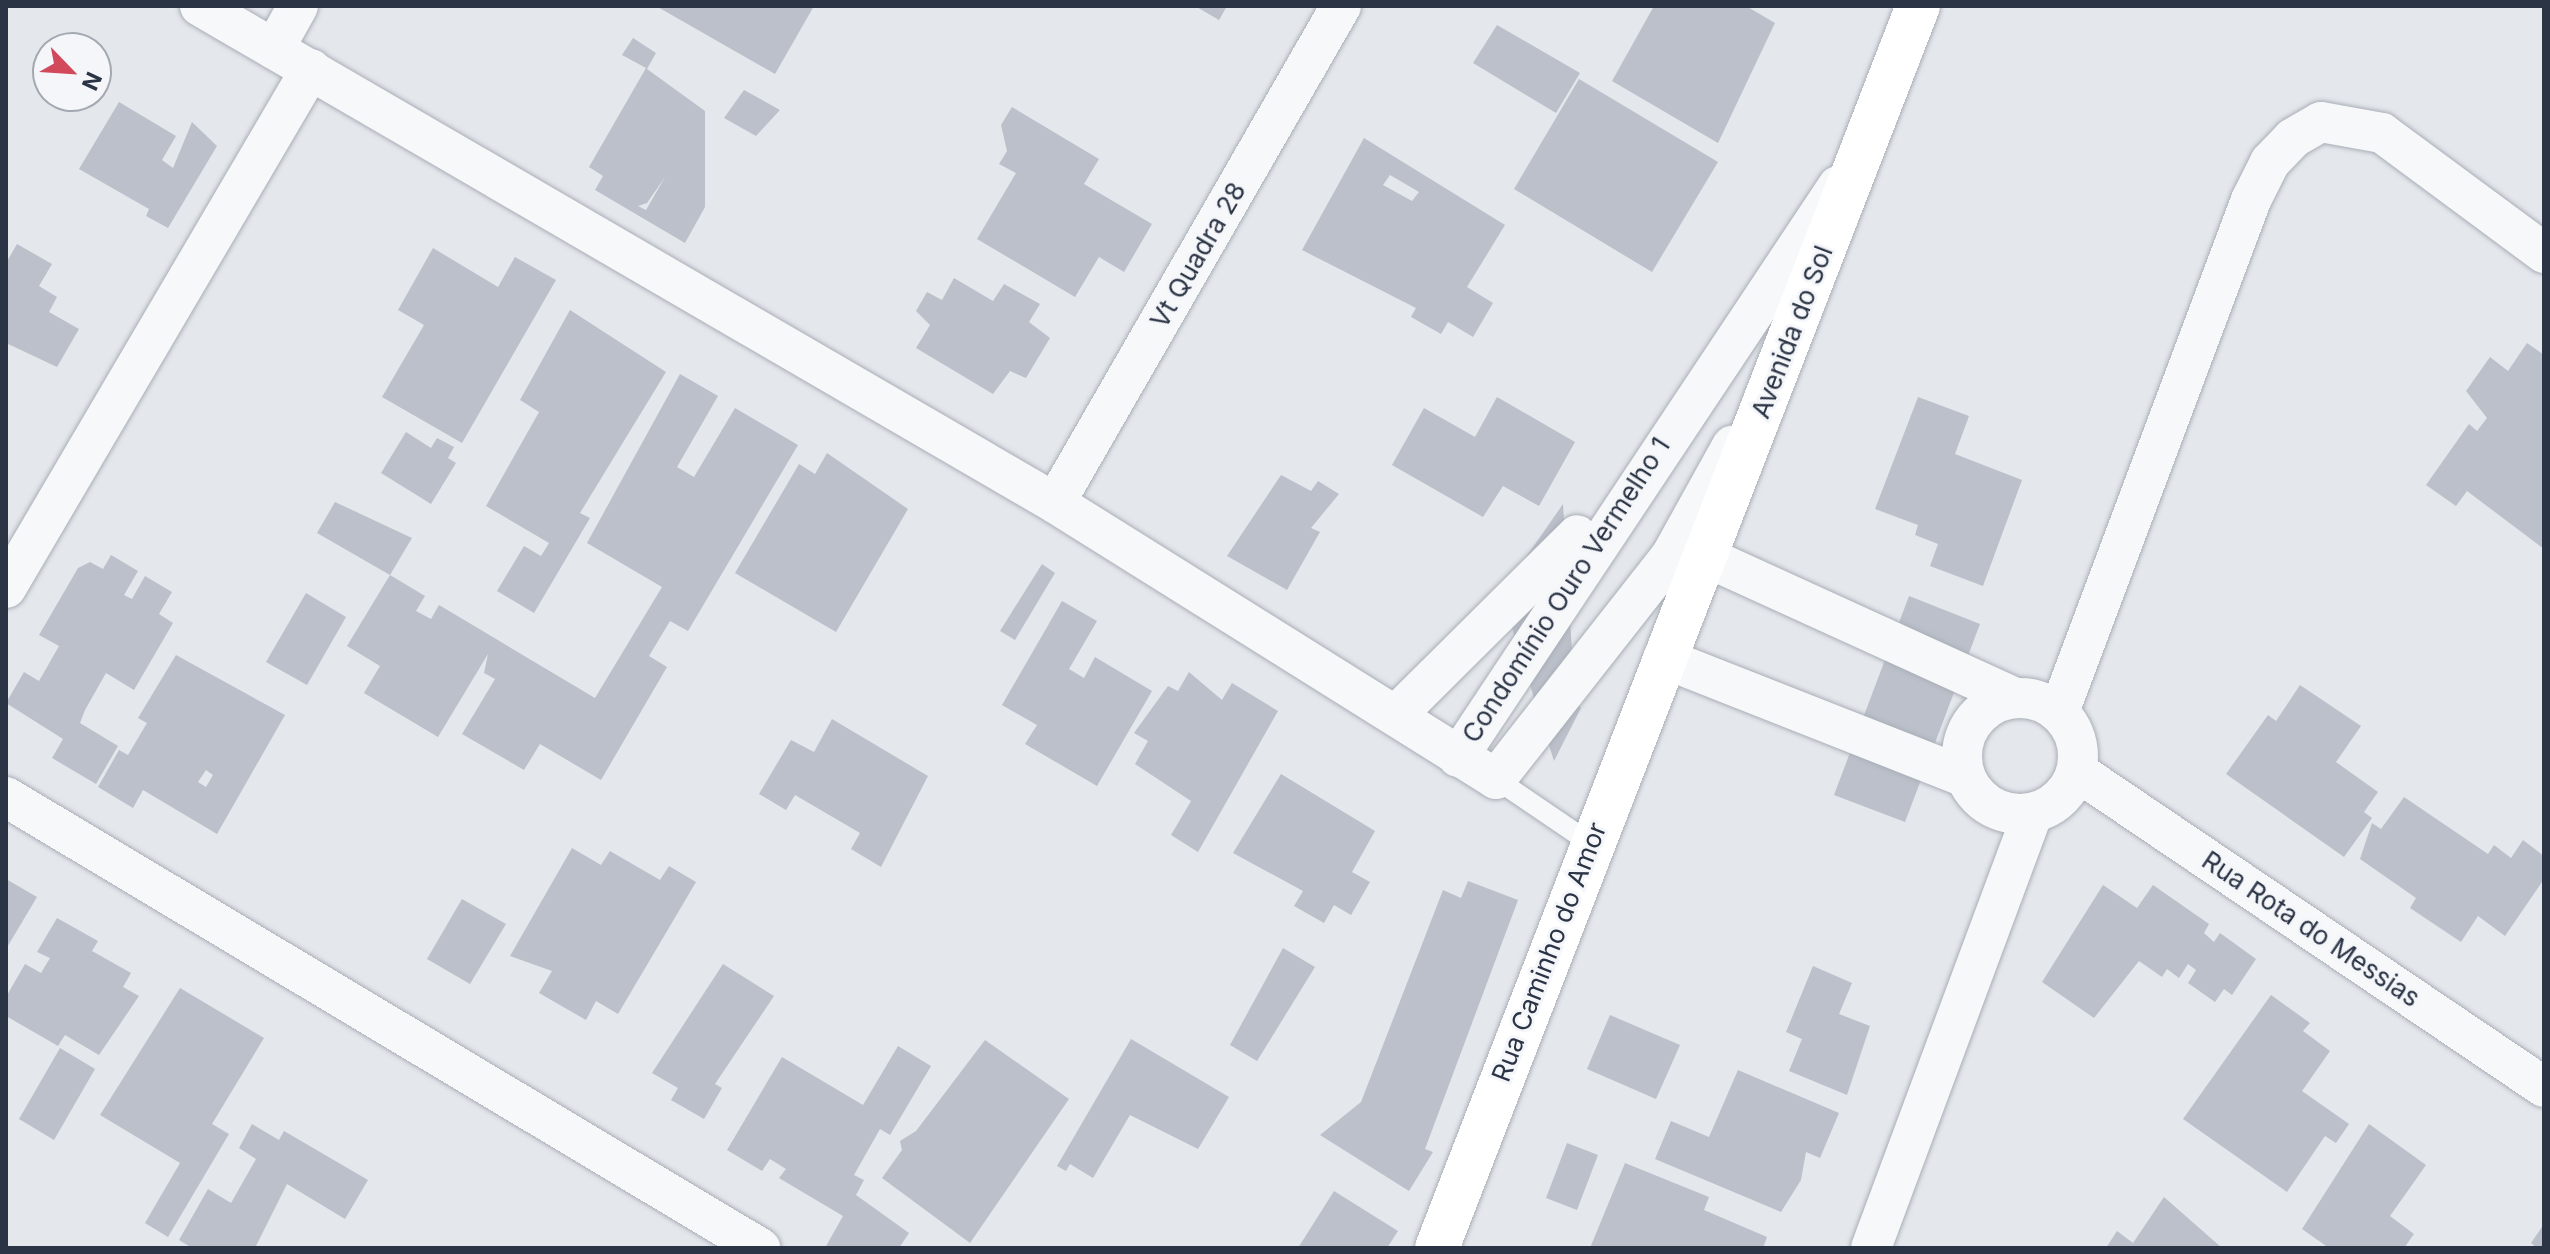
<!DOCTYPE html>
<html>
<head>
<meta charset="utf-8">
<style>
	body { margin:0 }
	#map { position:relative; width:2550px; height:1254px; overflow:hidden; background:#e4e7ec; font-family:Inter,sans-serif }
	div>[style] { position:absolute }
	[style*='--x'] { left:calc(var(--x)*1px); top:calc(var(--y)*1px); width:calc(var(--w)*1px); rotate:calc(var(--a)*1deg) }
	.building>* { inset:0; background:#bbc0ca }
	.roads { filter:drop-shadow(0 0 2px #a9aeb7) drop-shadow(0 0 2px #a9aeb7) }
	.lane>* { height:20px; margin:-10px; padding:0 10px; transform-origin:10px; border-radius:10px; background:#f7f8fa }
	.street>* { height:40px; margin:-20px; padding:0 20px; transform-origin:20px; border-radius:20px; background:#f7f8fa }
	.street>.ring { margin:-20px; padding:0; box-sizing:content-box; background:none; border:40px solid #f7f8fa; border-radius:50% }
	.secondary>* { height:44px; margin:-22px; padding:0 22px; transform-origin:22px; border-radius:22px; background:#fff }
	span { translate:-50% -50%; white-space:nowrap; text-align:center; line-height:1.15; -webkit-text-stroke:6px #f4f6f9; paint-order:stroke }
	.street-label { font-size:26px; color:#2b3445 }
	.frame { position:absolute; inset:0; border:8px solid #2b3445; pointer-events:none }
	.north { position:absolute; left:32px; top:32px; width:80px; height:80px; box-sizing:border-box; background:#f4f6f9; border:2px solid #a4a8b1; border-radius:50%; rotate:115deg; font-size:22px; font-weight:700; line-height:32px; text-align:center; color:#2b3445 }
	.north::after { content:''; display:block; margin:auto; width:28px; height:36px; background:#d1495b; clip-path:polygon(50% 0,100% 100%,50% 72%,0 100%) }
</style>
</head>
<body>
<div id="map">
	<div class="building">
		<div style="clip-path:polygon(656px 6px,814px 6px,775px 74px)"></div>
		<div style="clip-path:polygon(1195px 6px,1227px 6px,1219px 20px)"></div>
		<div style="clip-path:polygon(1654px 6px,1746px 6px,1775px 23px,1718px 143px,1612px 81px)"></div>
		<div style="clip-path:polygon(1497px 25px,1580px 73px,1556px 113px,1473px 63px)"></div>
		<div style="clip-path:polygon(evenodd,633px 38px,656px 53px,647px 69px,705px 111px,705px 207px,685px 243px,595px 190px,603px 176px,589px 167px,646px 68px,622px 55px,633px 38px,665px 177px,646px 210px,638px 206px,647px 203px,665px 177px)"></div>
		<div style="clip-path:polygon(1579px 79px,1718px 162px,1652px 272px,1514px 189px)"></div>
		<div style="clip-path:polygon(744px 90px,780px 110px,756px 136px,724px 118px)"></div>
		<div style="clip-path:polygon(119px 102px,176px 136px,162px 160px,173px 168px,192px 122px,217px 146px,168px 228px,146px 216px,149px 209px,79px 169px)"></div>
		<div style="clip-path:polygon(1012px 107px,1099px 159px,1084px 184px,1152px 224px,1124px 272px,1099px 257px,1075px 297px,977px 239px,1016px 173px,999px 164px,1007px 151px,1001px 125px)"></div>
		<div style="clip-path:polygon(evenodd,1364px 138px,1505px 225px,1467px 287px,1493px 303px,1473px 337px,1448px 322px,1441px 334px,1411px 317px,1416px 308px,1302px 250px,1364px 138px,1390px 175px,1419px 192px,1412px 201px,1383px 185px,1390px 175px)"></div>
		<div style="clip-path:polygon(17px 244px,52px 264px,39px 286px,57px 297px,49px 312px,79px 329px,57px 367px,6px 343px,6px 263px)"></div>
		<div style="clip-path:polygon(433px 248px,498px 287px,515px 257px,556px 280px,462px 443px,382px 397px,424px 325px,398px 310px)"></div>
		<div style="clip-path:polygon(954px 278px,993px 301px,1004px 284px,1040px 304px,1029px 322px,1050px 338px,1026px 378px,1010px 371px,993px 394px,916px 348px,930px 325px,916px 311px,927px 292px,942px 300px)"></div>
		<div style="clip-path:polygon(570px 310px,666px 372px,580px 513px,590px 518px,534px 613px,497px 591px,524px 546px,541px 556px,549px 543px,486px 506px,539px 412px,520px 400px)"></div>
		<div style="clip-path:polygon(2527px 343px,2544px 355px,2544px 549px,2467px 491px,2456px 506px,2426px 485px,2469px 424px,2477px 431px,2487px 418px,2466px 391px,2490px 357px,2508px 371px)"></div>
		<div style="clip-path:polygon(680px 374px,718px 396px,677px 467px,694px 477px,735px 408px,798px 445px,688px 631px,670px 621px,649px 656px,667px 667px,601px 780px,540px 744px,524px 770px,462px 734px,495px 679px,484px 673px,488px 654px,438px 737px,364px 693px,380px 666px,347px 646px,390px 575px,425px 596px,416px 611px,431px 619px,439px 605px,595px 698px,662px 587px,587px 543px)"></div>
		<div style="clip-path:polygon(1497px 397px,1575px 442px,1539px 506px,1503px 486px,1483px 517px,1392px 465px,1424px 408px,1475px 437px)"></div>
		<div style="clip-path:polygon(1918px 397px,1969px 416px,1955px 454px,2022px 480px,1983px 586px,1930px 566px,1938px 544px,1915px 535px,1918px 525px,1875px 509px)"></div>
		<div style="clip-path:polygon(406px 432px,431px 448px,437px 438px,454px 447px,448px 458px,456px 463px,431px 504px,381px 473px)"></div>
		<div style="clip-path:polygon(827px 453px,908px 509px,836px 632px,735px 573px,799px 464px,815px 474px)"></div>
		<div style="clip-path:polygon(1281px 475px,1311px 491px,1318px 481px,1339px 494px,1311px 528px,1320px 532px,1287px 590px,1227px 556px)"></div>
		<div style="clip-path:polygon(335px 502px,412px 538px,390px 575px,317px 533px)"></div>
		<div style="clip-path:polygon(1563px 504px,1575px 700px,1581px 708px,1554px 761px,1501px 593px)"></div>
		<div style="clip-path:polygon(111px 555px,138px 571px,124px 595px,132px 599px,145px 576px,172px 592px,159px 614px,173px 623px,134px 690px,106px 673px,85px 710px,80px 723px,118px 746px,96px 784px,52px 758px,63px 739px,6px 703px,24px 672px,39px 681px,59px 646px,39px 635px,78px 568px,90px 562px,103px 569px)"></div>
		<div style="clip-path:polygon(1042px 564px,1055px 573px,1015px 640px,1000px 631px)"></div>
		<div style="clip-path:polygon(306px 593px,346px 617px,307px 685px,266px 662px)"></div>
		<div style="clip-path:polygon(1909px 596px,1980px 624px,1905px 822px,1834px 795px)"></div>
		<div style="clip-path:polygon(1062px 601px,1097px 621px,1069px 669px,1084px 678px,1095px 657px,1152px 691px,1097px 786px,1025px 744px,1037px 725px,1002px 705px)"></div>
		<div style="clip-path:polygon(evenodd,176px 655px,285px 715px,217px 834px,143px 790px,133px 808px,98px 787px,119px 750px,128px 755px,147px 723px,138px 718px,176px 655px,206px 770px,213px 775px,206px 787px,198px 782px,206px 770px)"></div>
		<div style="clip-path:polygon(1189px 672px,1222px 700px,1232px 683px,1278px 711px,1198px 852px,1171px 835px,1191px 801px,1135px 764px,1148px 741px,1134px 733px,1168px 686px,1178px 691px)"></div>
		<div style="clip-path:polygon(2300px 685px,2361px 726px,2336px 762px,2378px 792px,2364px 812px,2372px 818px,2344px 857px,2226px 774px,2268px 715px,2276px 721px)"></div>
		<div style="clip-path:polygon(832px 719px,928px 776px,881px 867px,851px 849px,860px 833px,795px 795px,786px 810px,759px 794px,791px 740px,814px 752px)"></div>
		<div style="clip-path:polygon(1281px 774px,1375px 831px,1352px 872px,1370px 882px,1351px 915px,1334px 905px,1324px 923px,1294px 906px,1303px 891px,1233px 853px)"></div>
		<div style="clip-path:polygon(2404px 797px,2488px 854px,2494px 845px,2511px 858px,2523px 840px,2544px 856px,2544px 879px,2505px 936px,2478px 916px,2461px 942px,2410px 908px,2416px 898px,2360px 859px,2372px 823px,2381px 829px)"></div>
		<div style="clip-path:polygon(572px 848px,601px 865px,610px 851px,660px 880px,669px 866px,696px 882px,618px 1014px,596px 1001px,586px 1020px,539px 993px,552px 971px,510px 956px)"></div>
		<div style="clip-path:polygon(6px 879px,37px 897px,6px 949px)"></div>
		<div style="clip-path:polygon(1468px 881px,1518px 900px,1425px 1149px,1433px 1152px,1409px 1191px,1320px 1135px,1361px 1102px,1443px 890px,1461px 898px)"></div>
		<div style="clip-path:polygon(2103px 885px,2137px 908px,2153px 885px,2209px 924px,2204px 933px,2214px 942px,2220px 933px,2256px 959px,2232px 995px,2224px 989px,2215px 1002px,2188px 983px,2196px 970px,2188px 964px,2179px 978px,2167px 969px,2162px 977px,2139px 961px,2094px 1018px,2042px 982px)"></div>
		<div style="clip-path:polygon(462px 899px,506px 924px,470px 984px,427px 959px)"></div>
		<div style="clip-path:polygon(57px 918px,98px 941px,92px 951px,131px 973px,123px 987px,139px 996px,99px 1055px,65px 1035px,58px 1046px,6px 1016px,6px 997px,25px 964px,41px 973px,50px 958px,37px 952px)"></div>
		<div style="clip-path:polygon(1283px 948px,1315px 967px,1257px 1061px,1230px 1045px)"></div>
		<div style="clip-path:polygon(723px 964px,774px 996px,715px 1084px,722px 1088px,704px 1119px,671px 1100px,678px 1088px,652px 1073px)"></div>
		<div style="clip-path:polygon(1813px 966px,1852px 983px,1839px 1014px,1870px 1026px,1847px 1095px,1789px 1071px,1802px 1039px,1786px 1032px)"></div>
		<div style="clip-path:polygon(180px 988px,264px 1038px,212px 1124px,229px 1134px,168px 1237px,145px 1223px,180px 1163px,100px 1115px)"></div>
		<div style="clip-path:polygon(2271px 995px,2310px 1023px,2303px 1031px,2330px 1051px,2302px 1091px,2349px 1124px,2336px 1143px,2325px 1136px,2287px 1192px,2183px 1119px)"></div>
		<div style="clip-path:polygon(1610px 1015px,1680px 1045px,1656px 1099px,1587px 1069px)"></div>
		<div style="clip-path:polygon(1131px 1039px,1229px 1097px,1198px 1149px,1130px 1115px,1093px 1178px,1070px 1164px,1066px 1171px,1057px 1166px)"></div>
		<div style="clip-path:polygon(985px 1040px,1069px 1099px,970px 1243px,882px 1178px,902px 1150px,900px 1141px,916px 1131px)"></div>
		<div style="clip-path:polygon(898px 1046px,931px 1066px,890px 1135px,880px 1129px,854px 1175px,864px 1180px,856px 1195px,909px 1233px,899px 1248px,825px 1248px,843px 1216px,779px 1178px,786px 1169px,770px 1159px,762px 1171px,727px 1150px,782px 1057px,863px 1105px)"></div>
		<div style="clip-path:polygon(60px 1048px,95px 1069px,54px 1140px,19px 1119px)"></div>
		<div style="clip-path:polygon(1738px 1070px,1839px 1113px,1820px 1158px,1806px 1152px,1801px 1180px,1781px 1212px,1655px 1159px,1671px 1121px,1709px 1137px)"></div>
		<div style="clip-path:polygon(252px 1124px,279px 1140px,284px 1131px,368px 1180px,345px 1219px,287px 1184px,255px 1248px,192px 1248px,179px 1240px,208px 1189px,231px 1203px,256px 1159px,239px 1148px)"></div>
		<div style="clip-path:polygon(2369px 1124px,2426px 1165px,2390px 1216px,2414px 1234px,2404px 1248px,2329px 1248px,2302px 1229px)"></div>
		<div style="clip-path:polygon(1567px 1143px,1598px 1155px,1577px 1210px,1546px 1198px)"></div>
		<div style="clip-path:polygon(1625px 1163px,1709px 1197px,1704px 1210px,1767px 1237px,1763px 1248px,1590px 1248px)"></div>
		<div style="clip-path:polygon(1334px 1191px,1398px 1231px,1387px 1248px,1298px 1248px)"></div>
		<div style="clip-path:polygon(2164px 1197px,2222px 1248px,2106px 1248px,2117px 1231px,2133px 1243px)"></div>
		<div style="clip-path:polygon(2544px 1224px,2544px 1248px,2537px 1248px,2531px 1243px)"></div>
	</div>
	<div class="roads">
		<div class="lane">
			<div style="--x:1496;--y:779;--w:114;--a:34.2"></div>
		</div>
		<div class="street">
			<div style="--x:200;--y:6;--w:989;--a:30.17"></div>
			<div style="--x:1055;--y:503;--w:520;--a:32.04"></div>
			<div style="--x:1496;--y:779;--w:283;--a:-51.9"></div>
			<div style="--x:1671;--y:556;--w:126;--a:-61"></div>
			<div style="--x:274;--y:49;--w:49;--a:-60.8"></div>
			<div style="--x:1055;--y:503;--w:573;--a:-60.08"></div>
			<div style="--x:1704;--y:556;--w:342;--a:24.5"></div>
			<div style="--x:6;--y:588;--w:602;--a:-59.56"></div>
			<div style="--x:1663;--y:658;--w:325;--a:21.5"></div>
			<div class="ring" style="left:1962px;top:698px;width:76px;height:76px"></div>
			<div style="--x:2059;--y:712;--w:547;--a:-69.44"></div>
			<div style="--x:2251;--y:200;--w:42;--a:-63.4"></div>
			<div style="--x:2270;--y:162;--w:33;--a:-46"></div>
			<div style="--x:2293;--y:138;--w:32;--a:-30"></div>
			<div style="--x:2321;--y:122;--w:62;--a:10.2"></div>
			<div style="--x:2382;--y:133;--w:202;--a:36.5"></div>
			<div style="--x:1396;--y:715;--w:255;--a:-44.8"></div>
			<div style="--x:1458;--y:757;--w:686;--a:-56.36"></div>
			<div style="--x:2078;--y:772;--w:562;--a:34.06"></div>
			<div style="--x:6;--y:797;--w:879;--a:30.89"></div>
			<div style="--x:1871;--y:1248;--w:464;--a:-69.6"></div>
		</div>
		<div class="secondary">
			<div style="--x:1437;--y:1248;--w:1332;--a:-68.83"></div>
		</div>
	</div>
	<div class="street-label">
		<span style="left:1198px;top:255px;rotate:-60deg">Vt Quadra 28</span>
		<span style="left:1792px;top:332px;rotate:-69deg">Avenida do Sol</span>
		<span style="left:1566px;top:590px;rotate:-57deg">Condomínio Ouro Vermelho 1</span>
		<span style="left:2311px;top:929px;rotate:34deg">Rua Rota do Messias</span>
		<span style="left:1549px;top:952px;rotate:-69deg">Rua Caminho do Amor</span>
	</div>
	<div class="frame"></div>
	<div class="north">N</div>
</div>
</body>
</html>
